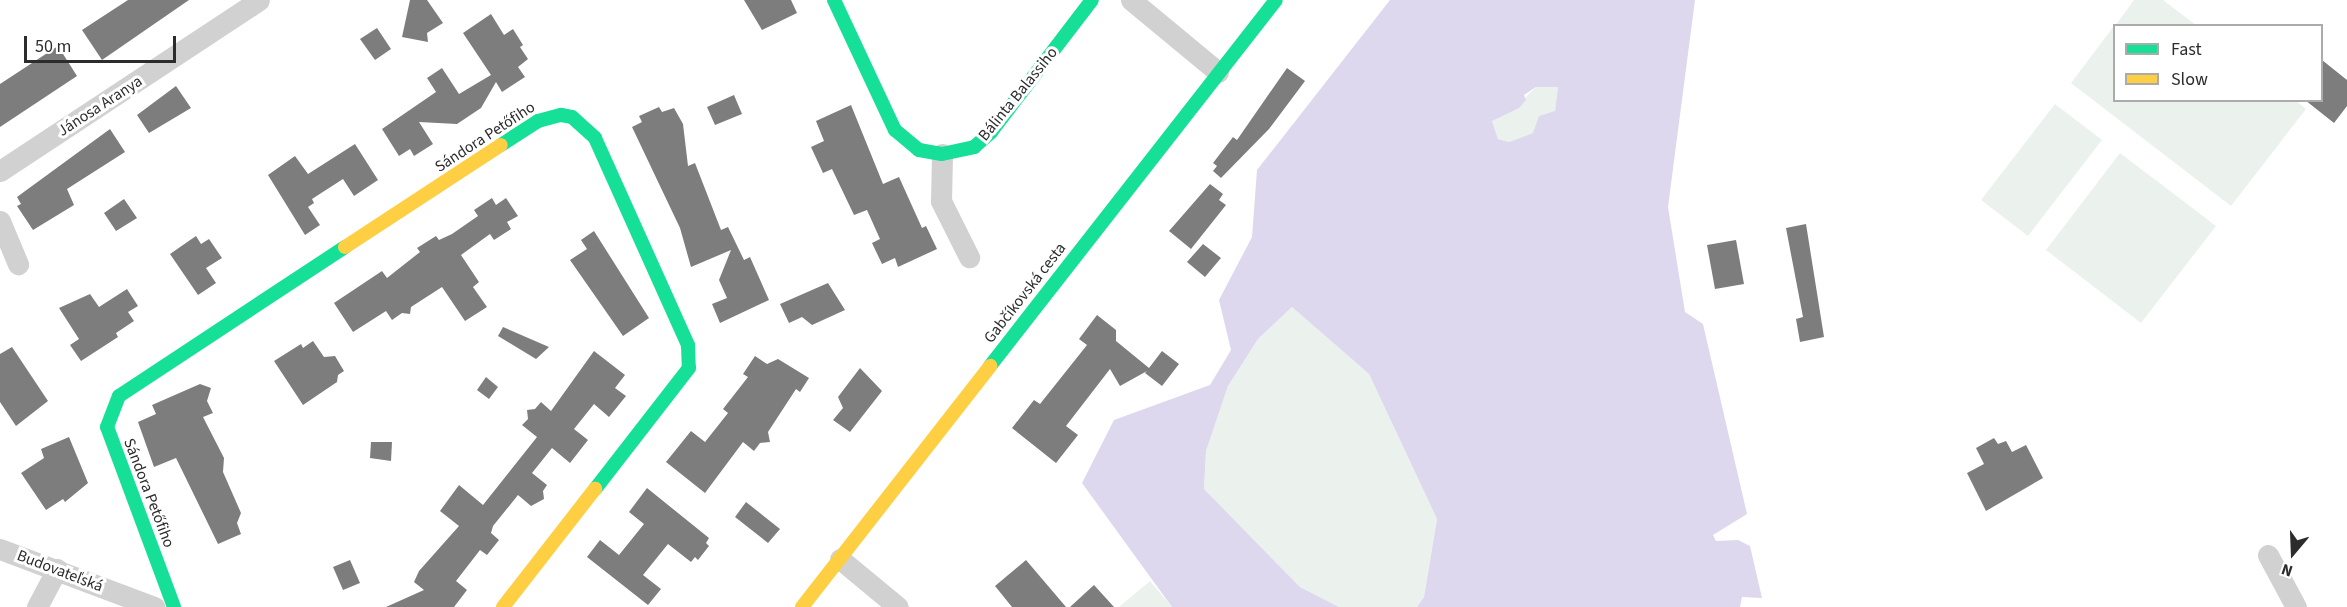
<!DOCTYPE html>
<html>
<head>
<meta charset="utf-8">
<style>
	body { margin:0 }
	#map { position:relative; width:2347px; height:607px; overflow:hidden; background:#fff; font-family:"Source Sans 3",sans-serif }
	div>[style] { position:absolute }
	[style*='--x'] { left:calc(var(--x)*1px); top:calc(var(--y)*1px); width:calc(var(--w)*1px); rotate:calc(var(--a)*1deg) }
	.green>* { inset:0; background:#ebf2ed }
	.water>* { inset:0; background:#ddd8ee }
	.building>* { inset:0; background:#7d7d7d }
	.street>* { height:21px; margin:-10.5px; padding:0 10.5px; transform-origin:10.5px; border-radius:10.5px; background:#d1d1d1 }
	.fast>* { height:14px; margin:-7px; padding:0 7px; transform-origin:7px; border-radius:7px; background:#16e098 }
	.slow>* { height:14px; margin:-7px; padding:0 7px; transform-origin:7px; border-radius:7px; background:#ffcf43 }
	span { translate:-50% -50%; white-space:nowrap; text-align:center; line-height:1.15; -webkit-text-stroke:6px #fff; paint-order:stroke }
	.street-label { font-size:16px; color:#2c2c2c }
	.legend { position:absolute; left:2113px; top:24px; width:210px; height:78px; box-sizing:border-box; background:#fff; border:2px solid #ababab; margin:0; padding:8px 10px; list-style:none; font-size:18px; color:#2c2c2c }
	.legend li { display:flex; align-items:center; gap:12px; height:30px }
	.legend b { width:30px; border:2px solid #ababab }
	.north { position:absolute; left:2263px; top:523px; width:60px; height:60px; -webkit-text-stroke:4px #fff; paint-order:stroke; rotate:199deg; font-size:16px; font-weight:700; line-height:24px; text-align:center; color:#2c2c2c }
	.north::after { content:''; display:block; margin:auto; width:21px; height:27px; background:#2c2c2c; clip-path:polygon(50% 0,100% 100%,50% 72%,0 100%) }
	.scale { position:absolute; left:24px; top:36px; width:152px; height:27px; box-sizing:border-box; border:3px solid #2c2c2c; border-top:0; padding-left:8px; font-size:18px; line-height:21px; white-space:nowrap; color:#2c2c2c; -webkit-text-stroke:4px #fff; paint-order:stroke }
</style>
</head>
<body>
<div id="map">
	<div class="green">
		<div style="clip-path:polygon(2134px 0,2163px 0,2196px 25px,2115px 26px)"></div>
		<div style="clip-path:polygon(2114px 26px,2114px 100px,2295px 100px,2306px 109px,2231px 206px,2071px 83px)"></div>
		<div style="clip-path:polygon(1536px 87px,1558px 87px,1555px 111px,1534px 133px,1509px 142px,1498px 139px,1492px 121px,1516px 107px)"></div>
		<div style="clip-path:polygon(2055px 104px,2102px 140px,2028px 236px,1981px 200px)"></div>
		<div style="clip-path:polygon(2120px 153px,2216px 226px,2141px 323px,2046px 250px)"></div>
		<div style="clip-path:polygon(1292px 307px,1369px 374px,1437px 519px,1424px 597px,1417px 607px,1339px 607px,1300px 587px,1204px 489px,1206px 451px,1228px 386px,1258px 339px)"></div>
		<div style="clip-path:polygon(1150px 581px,1172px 607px,1119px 607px)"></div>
	</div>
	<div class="water">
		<div style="clip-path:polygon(evenodd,1390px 0,1695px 0,1668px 207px,1685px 312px,1703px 324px,1747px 514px,1713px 535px,1716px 541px,1738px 540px,1750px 546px,1762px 598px,1742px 597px,1740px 607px,1417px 607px,1424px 597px,1437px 519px,1369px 374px,1292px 307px,1258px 339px,1228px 386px,1206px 451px,1204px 489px,1300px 587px,1339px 607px,1172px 607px,1082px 483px,1114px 420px,1210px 385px,1231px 350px,1219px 300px,1252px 237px,1257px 170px,1390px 0,1536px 87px,1558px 87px,1555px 111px,1539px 116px,1533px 133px,1509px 142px,1498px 139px,1492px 121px,1519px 108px,1526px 100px,1524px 95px,1536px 87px)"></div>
	</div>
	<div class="building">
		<div style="clip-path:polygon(128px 0,189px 0,102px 60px,82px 30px)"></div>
		<div style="clip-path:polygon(410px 0,427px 0,443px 23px,427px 33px,428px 42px,402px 37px)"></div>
		<div style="clip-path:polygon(744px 0,791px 0,797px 13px,762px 30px)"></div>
		<div style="clip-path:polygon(491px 14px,504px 35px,513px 29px,523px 45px,520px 47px,528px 59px,518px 67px,525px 77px,502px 92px,496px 82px,481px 108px,457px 124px,419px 122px,433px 144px,414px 156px,410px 149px,399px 156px,382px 129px,436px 92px,427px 78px,442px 68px,459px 94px,491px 75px,463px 33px)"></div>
		<div style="clip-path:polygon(377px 28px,391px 49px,375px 60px,360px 39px)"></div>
		<div style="clip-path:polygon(58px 46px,77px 76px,0 127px,0 84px)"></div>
		<div style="clip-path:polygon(2322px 60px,2347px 80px,2347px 106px,2334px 123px,2305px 100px,2322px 100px)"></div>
		<div style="clip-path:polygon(1287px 68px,1305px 81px,1269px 129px,1221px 178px,1213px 171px,1217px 166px,1213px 163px,1233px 137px,1237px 140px)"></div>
		<div style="clip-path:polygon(176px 86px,191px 108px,149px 133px,137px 115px)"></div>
		<div style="clip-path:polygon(734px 95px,742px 114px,715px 125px,707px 107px)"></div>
		<div style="clip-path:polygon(851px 105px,883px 184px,899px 177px,922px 228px,926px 226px,937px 249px,898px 267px,895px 258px,882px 264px,872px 243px,880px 239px,867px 210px,854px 215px,832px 169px,823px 173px,811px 147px,824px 141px,816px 121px)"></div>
		<div style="clip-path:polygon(659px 107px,662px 112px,674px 108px,683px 124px,688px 166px,695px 163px,721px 230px,728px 227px,744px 260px,750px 257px,769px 300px,720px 323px,712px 304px,727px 298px,719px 280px,731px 250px,691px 267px,680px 228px,632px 127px,642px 122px,639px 116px)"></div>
		<div style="clip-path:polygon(110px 129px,125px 152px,67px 189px,74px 205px,33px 230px,17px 206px,21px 204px,17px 197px)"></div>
		<div style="clip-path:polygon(355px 144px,378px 180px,354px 196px,343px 179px,312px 199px,314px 203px,308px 207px,320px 225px,305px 235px,268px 175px,295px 156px,308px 174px)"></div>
		<div style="clip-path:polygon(1210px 184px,1223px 194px,1219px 200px,1226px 205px,1191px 249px,1169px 231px)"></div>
		<div style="clip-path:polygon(492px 198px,496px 205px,506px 198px,518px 216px,507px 222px,511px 229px,494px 240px,490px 234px,461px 255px,479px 282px,473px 287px,487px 307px,465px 321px,442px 287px,411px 307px,410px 314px,402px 313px,392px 320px,386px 311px,353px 332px,334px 303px,382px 271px,387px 278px,420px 252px,417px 248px,436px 236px,439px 240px,452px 234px,478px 216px,474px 210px)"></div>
		<div style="clip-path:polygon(124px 199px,137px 218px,116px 231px,104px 213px)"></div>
		<div style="clip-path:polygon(1806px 224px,1824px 337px,1800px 342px,1796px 319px,1803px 317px,1786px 228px)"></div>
		<div style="clip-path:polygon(594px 231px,649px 318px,623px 336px,570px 260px,587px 249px,581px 240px)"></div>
		<div style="clip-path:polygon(196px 236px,201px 244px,209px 239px,222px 258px,206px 268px,216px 283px,198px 295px,170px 254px)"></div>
		<div style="clip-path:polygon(1736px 240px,1744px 284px,1715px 289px,1707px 245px)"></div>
		<div style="clip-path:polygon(1203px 244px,1221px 258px,1205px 277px,1187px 262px)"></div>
		<div style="clip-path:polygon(828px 283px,845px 310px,812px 325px,802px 317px,789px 323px,780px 304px)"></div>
		<div style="clip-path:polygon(127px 289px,138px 306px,128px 312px,134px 321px,116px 333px,118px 337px,81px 361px,70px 345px,79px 339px,59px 308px,90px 294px,99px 307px)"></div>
		<div style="clip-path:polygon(1097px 315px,1116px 330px,1116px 341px,1149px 368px,1162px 351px,1179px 364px,1162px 386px,1145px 373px,1147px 371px,1120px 386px,1110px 369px,1066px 426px,1078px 435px,1056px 463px,1012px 428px,1034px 400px,1040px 404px,1087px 345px,1079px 339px)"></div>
		<div style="clip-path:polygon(503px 327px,549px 347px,536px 359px,498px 336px)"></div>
		<div style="clip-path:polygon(313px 341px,324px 357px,335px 356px,344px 371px,338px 375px,337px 382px,303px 405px,274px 361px,301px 344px,303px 348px)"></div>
		<div style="clip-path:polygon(12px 347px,48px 401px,16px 426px,0 402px,0 354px)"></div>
		<div style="clip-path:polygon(594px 351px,625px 375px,615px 388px,626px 396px,609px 417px,594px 404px,574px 429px,588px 440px,570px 463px,552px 448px,532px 473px,547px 485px,543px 491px,544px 499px,531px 506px,518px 495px,493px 526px,491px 533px,499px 540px,487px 555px,480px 550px,456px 581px,467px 590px,454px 607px,386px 607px,424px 590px,414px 582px,419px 571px,459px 526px,440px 511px,459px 485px,483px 505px,537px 437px,522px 425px,528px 419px,527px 410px,535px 409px,541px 402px,551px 411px)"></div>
		<div style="clip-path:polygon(755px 356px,767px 364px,778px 359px,809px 378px,800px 392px,796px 389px,768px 432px,770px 442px,760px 443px,754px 451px,743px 442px,705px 493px,666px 462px,691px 431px,705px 442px,728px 413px,723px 409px,748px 377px,743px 374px)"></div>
		<div style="clip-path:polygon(860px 368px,882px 391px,850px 432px,833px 420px,843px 408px,838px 397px)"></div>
		<div style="clip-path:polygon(486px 377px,498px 387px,489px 399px,477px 390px)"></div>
		<div style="clip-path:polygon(200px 384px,211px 388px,207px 401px,213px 413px,203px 417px,224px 458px,223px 472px,241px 513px,237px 523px,241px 534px,218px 544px,176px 458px,154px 467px,138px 422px,156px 414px,152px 405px)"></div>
		<div style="clip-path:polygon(69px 437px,88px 483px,65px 502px,63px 499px,46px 510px,21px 473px,44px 458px,41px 449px)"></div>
		<div style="clip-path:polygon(1994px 438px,1998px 444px,2006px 441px,2012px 452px,2026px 445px,2043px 478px,1986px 511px,1967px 473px,1984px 464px,1976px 448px)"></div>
		<div style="clip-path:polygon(371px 442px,392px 442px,391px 461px,370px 458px)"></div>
		<div style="clip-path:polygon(647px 488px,709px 538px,706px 543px,709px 546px,698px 560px,695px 557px,691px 562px,668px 544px,643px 575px,661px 589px,648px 605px,587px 557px,600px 540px,619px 555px,644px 524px,629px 512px)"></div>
		<div style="clip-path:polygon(746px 502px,780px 529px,768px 543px,735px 517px)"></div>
		<div style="clip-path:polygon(350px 560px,360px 583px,343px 590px,333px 567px)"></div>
		<div style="clip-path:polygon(1026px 560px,1066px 607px,1012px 607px,995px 586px)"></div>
		<div style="clip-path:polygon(1094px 585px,1114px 607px,1070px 607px)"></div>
	</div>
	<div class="street">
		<div style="--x:1131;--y:0;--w:113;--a:39.6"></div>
		<div style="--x:942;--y:154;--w:47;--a:91.2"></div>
		<div style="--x:941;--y:201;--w:63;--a:63.4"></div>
		<div style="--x:0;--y:171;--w:310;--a:-33.4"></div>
		<div style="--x:0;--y:221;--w:47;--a:67.3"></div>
		<div style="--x:0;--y:549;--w:165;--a:20.6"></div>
		<div style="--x:2268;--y:555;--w:59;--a:61.7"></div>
		<div style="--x:840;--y:559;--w:75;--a:39.6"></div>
		<div style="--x:37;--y:607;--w:43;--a:-62.2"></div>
	</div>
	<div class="fast">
		<div style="--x:834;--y:0;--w:144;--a:64.9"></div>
		<div style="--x:895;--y:130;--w:31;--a:40"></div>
		<div style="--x:919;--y:150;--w:23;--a:10"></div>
		<div style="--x:942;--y:154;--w:33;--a:-12"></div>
		<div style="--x:974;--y:147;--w:23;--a:-41"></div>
		<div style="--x:991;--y:132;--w:166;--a:-52.6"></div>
		<div style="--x:501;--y:145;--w:44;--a:-33"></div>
		<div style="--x:538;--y:121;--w:24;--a:-15"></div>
		<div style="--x:561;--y:115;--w:11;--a:10"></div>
		<div style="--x:572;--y:117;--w:31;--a:42"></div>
		<div style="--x:595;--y:138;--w:227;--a:65.8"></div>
		<div style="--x:688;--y:345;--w:23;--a:88"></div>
		<div style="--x:689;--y:368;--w:153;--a:127.8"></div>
		<div style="--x:990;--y:366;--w:464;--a:-52"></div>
		<div style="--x:174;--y:607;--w:192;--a:-110.4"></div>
		<div style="--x:107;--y:427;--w:33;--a:-69"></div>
		<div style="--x:119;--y:396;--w:271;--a:-33.4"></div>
	</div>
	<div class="slow">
		<div style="--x:345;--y:247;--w:186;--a:-33.2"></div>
		<div style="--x:503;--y:607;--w:150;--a:-52.1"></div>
		<div style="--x:802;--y:607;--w:306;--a:-52"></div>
	</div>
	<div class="street-label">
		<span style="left:1018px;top:94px;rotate:-51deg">Bálinta Balassiho</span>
		<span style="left:100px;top:106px;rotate:-33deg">Jánosa Aranya</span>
		<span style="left:485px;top:137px;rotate:-33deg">Sándora Petőfiho</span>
		<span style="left:1025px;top:293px;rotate:-52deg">Gabčíkovská cesta</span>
		<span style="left:149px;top:493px;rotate:69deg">Sándora Petőfiho</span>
		<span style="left:60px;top:571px;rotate:21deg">Budovateľská</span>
	</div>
	<ul class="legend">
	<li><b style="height:8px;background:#16e098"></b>Fast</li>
	<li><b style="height:8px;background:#ffcf43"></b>Slow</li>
	</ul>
	<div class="north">N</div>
	<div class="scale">50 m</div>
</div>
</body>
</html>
